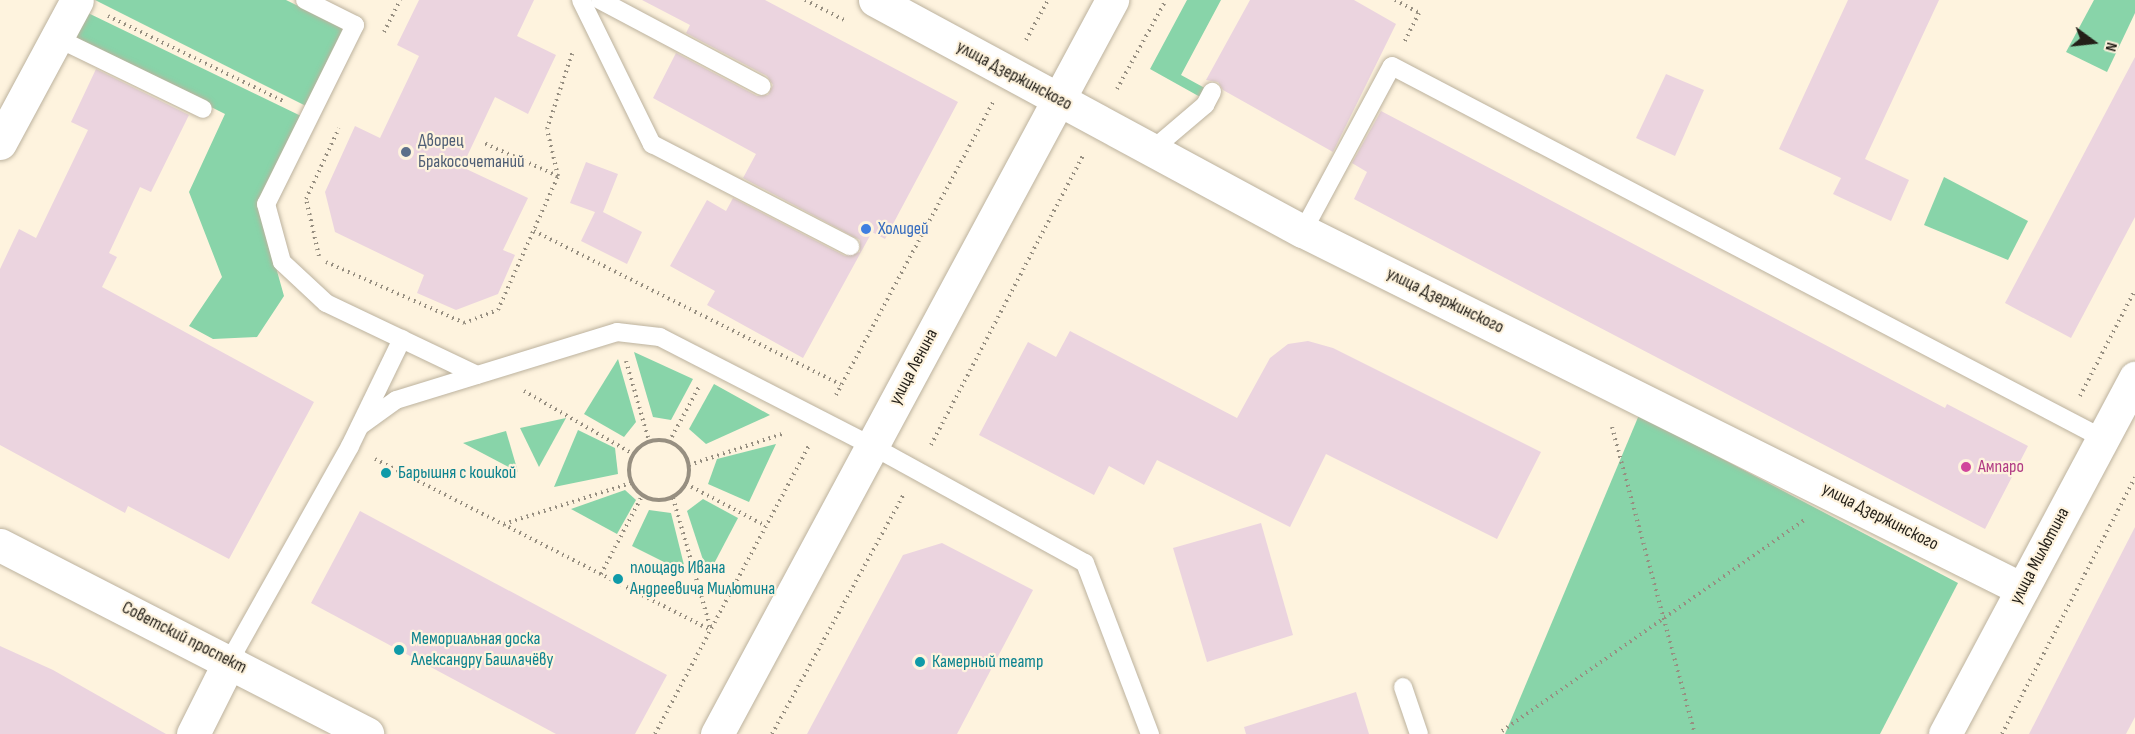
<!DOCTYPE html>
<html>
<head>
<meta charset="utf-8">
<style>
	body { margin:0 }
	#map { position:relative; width:2135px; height:734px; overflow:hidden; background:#fef3de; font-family:"Sofia Sans Condensed",sans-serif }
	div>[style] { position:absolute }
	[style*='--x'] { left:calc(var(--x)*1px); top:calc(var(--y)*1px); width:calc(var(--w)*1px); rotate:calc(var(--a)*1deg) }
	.green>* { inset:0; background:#88d4a9 }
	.building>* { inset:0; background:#ebd4df }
	.path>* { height:4px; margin-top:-2px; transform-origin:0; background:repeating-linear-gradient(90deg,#978f81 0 1.5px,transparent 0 6px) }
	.path>.ring { margin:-2px; padding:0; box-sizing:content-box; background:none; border:4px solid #978f81; border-radius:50% }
	.roads { filter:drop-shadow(0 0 2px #bcb29e) drop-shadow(0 0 2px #bcb29e) }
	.lane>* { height:18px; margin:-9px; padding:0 9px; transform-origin:9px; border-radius:9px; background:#fff }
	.street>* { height:33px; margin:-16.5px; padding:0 16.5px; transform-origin:16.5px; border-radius:16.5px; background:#fff }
	.secondary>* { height:33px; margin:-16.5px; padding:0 16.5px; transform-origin:16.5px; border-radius:16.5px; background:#fff }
	.dots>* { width:16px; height:16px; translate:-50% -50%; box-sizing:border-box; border:3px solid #fef3de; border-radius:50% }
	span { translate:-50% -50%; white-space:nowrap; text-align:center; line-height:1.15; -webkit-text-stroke:4.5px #fef3de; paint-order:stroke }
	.street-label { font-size:18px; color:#231f18 }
	.service-label { font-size:18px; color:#4e5e75 }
	.left { translate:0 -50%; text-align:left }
	.shop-label { font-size:18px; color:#366cbe }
	.hotel-label { font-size:18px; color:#b23c85 }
	.culture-label { font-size:18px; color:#0d838f }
	.north { position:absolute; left:2063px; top:12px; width:60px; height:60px; -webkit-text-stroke:4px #fef3de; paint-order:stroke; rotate:105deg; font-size:16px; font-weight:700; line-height:24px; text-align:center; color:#231f18 }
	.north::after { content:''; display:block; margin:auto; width:21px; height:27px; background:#231f18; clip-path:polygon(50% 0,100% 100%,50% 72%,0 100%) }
</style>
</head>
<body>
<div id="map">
	<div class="green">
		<div style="clip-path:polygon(95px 0,286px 0,345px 29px,306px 106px)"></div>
		<div style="clip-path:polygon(1187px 0,1221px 0,1181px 75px,1212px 92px,1202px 98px,1150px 69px)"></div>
		<div style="clip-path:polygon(2094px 0,2135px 0,2135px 13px,2107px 72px,2066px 52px)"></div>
		<div style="clip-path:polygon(86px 12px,301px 116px,258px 203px,284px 296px,257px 337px,213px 339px,189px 326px,222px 277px,189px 192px,225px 114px,72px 37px)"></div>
		<div style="clip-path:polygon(1944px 177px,2028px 221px,2008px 260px,1924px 225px)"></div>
		<div style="clip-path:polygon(634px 352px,693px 379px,671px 420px,653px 417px)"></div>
		<div style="clip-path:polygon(618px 359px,636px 422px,624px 437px,584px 414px)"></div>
		<div style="clip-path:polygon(714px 384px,770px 415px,706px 444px,689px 429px)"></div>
		<div style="clip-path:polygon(1639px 415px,1958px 583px,1880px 734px,1505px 734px)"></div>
		<div style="clip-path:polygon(566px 418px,539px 467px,520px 428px)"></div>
		<div style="clip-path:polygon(578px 430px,615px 448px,618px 474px,554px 487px)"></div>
		<div style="clip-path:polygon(506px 431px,518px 472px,463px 443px)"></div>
		<div style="clip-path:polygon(776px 444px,749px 502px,708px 484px,717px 459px)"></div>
		<div style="clip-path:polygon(625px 490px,636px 500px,617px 534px,571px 509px)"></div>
		<div style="clip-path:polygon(703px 499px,738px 518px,708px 575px,687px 511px)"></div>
		<div style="clip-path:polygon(649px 510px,671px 513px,686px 573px,632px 546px)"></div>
	</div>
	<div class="building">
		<div style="clip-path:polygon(419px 0,534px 0,517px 36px,556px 55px,528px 114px,495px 97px,462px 167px,528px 198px,503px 250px,515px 255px,498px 294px,456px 310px,417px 293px,424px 275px,335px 232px,325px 192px,355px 126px,380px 138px,419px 56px,397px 45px)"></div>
		<div style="clip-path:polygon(642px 0,765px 0,958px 102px,885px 239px,872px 232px,803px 358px,707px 305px,715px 291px,670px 266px,707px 200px,726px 211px,733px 198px,845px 256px,860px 252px,860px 240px,743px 178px,756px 154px,653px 98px,676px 53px,757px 96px,768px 95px,773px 85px,767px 76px,686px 33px,690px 25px)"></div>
		<div style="clip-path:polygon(1250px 0,1354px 0,1396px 24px,1333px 152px,1223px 90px,1218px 82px,1206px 80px)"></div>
		<div style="clip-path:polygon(1848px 0,1939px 0,1865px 159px,1909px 180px,1891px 221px,1833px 194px,1841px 178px,1779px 149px)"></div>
		<div style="clip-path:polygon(2135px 57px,2135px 217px,2071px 338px,2005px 303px)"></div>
		<div style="clip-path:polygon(96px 69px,189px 115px,151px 192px,140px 187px,109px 253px,117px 257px,102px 287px,314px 402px,229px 559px,128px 506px,125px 513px,0 445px,0 269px,19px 229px,36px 238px,88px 130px,71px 122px)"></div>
		<div style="clip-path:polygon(1666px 74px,1704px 90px,1675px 156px,1636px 138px)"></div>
		<div style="clip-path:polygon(1381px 111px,1945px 408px,1947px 404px,2028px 446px,1985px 529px,1354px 199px,1367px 172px,1352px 163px)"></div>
		<div style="clip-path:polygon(586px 162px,618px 174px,603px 212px,642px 232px,627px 264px,581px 241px,595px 212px,570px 203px)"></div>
		<div style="clip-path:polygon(1070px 331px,1237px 418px,1270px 358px,1288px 344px,1308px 341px,1333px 348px,1541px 452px,1497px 539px,1326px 454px,1290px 527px,1157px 460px,1144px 485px,1109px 466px,1094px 495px,979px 435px,1028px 342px,1056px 357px)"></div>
		<div style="clip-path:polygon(360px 511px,667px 675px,635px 734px,556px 734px,311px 603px)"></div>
		<div style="clip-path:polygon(1261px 523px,1293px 635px,1207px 662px,1173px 548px)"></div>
		<div style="clip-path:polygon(2135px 527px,2135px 717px,2126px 734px,2029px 734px)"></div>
		<div style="clip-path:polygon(942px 543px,1033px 590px,957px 734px,807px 734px,903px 555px)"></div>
		<div style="clip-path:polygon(0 646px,53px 670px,166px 734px,0 734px)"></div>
		<div style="clip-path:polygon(1356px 692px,1369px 734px,1246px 734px,1244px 727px)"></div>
	</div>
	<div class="path">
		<div style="--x:805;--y:0;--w:44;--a:27.1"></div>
		<div style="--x:1395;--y:0;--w:27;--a:28"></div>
		<div style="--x:1419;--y:13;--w:33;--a:117"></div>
		<div style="--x:108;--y:16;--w:197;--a:25.9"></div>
		<div style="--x:384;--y:32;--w:36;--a:-63"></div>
		<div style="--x:1026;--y:40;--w:46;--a:-61.2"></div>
		<div style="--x:1117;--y:89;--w:102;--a:-61.2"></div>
		<div style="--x:558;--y:176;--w:48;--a:-103.2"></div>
		<div style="--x:547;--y:129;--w:82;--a:-71.6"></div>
		<div style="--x:534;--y:231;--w:343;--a:26.6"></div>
		<div style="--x:319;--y:256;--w:58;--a:-102.8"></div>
		<div style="--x:306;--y:199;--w:78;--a:-65.1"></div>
		<div style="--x:326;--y:262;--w:151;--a:23.8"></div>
		<div style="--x:464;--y:323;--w:36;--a:-21"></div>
		<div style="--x:498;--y:310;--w:147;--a:-65.9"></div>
		<div style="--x:558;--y:176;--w:81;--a:-156"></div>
		<div style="--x:626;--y:361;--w:83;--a:74"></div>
		<div style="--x:524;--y:391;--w:126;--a:30"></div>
		<div style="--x:836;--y:395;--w:332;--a:-61.8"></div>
		<div style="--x:2080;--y:396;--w:119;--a:-62.6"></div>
		<div style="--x:1612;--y:427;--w:318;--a:74.9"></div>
		<div class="ring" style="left:629px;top:440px;width:56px;height:56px"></div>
		<div style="--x:669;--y:442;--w:63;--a:-61.4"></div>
		<div style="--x:931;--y:445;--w:329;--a:-62.3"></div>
		<div style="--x:375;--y:459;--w:377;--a:27"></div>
		<div style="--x:689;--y:465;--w:101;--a:-18.4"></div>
		<div style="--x:686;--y:484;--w:90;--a:27.7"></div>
		<div style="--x:673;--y:498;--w:137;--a:73.9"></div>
		<div style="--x:504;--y:524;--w:133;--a:-17.9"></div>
		<div style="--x:601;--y:574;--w:88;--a:-62.3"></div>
		<div style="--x:1502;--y:731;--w:368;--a:-34.9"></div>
		<div style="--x:655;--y:734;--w:327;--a:-61.9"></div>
		<div style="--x:772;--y:734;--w:272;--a:-61.2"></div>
		<div style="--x:2002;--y:734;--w:289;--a:-62.6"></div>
	</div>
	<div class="roads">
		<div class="lane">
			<div style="--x:305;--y:0;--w:56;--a:26.6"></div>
			<div style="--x:355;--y:25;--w:200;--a:116.4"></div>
			<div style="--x:266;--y:204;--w:60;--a:74.6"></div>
			<div style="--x:282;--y:262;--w:60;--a:43"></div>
			<div style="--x:326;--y:303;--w:167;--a:25.5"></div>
			<div style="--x:581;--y:0;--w:161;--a:63.8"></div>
			<div style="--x:652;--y:144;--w:223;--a:27.3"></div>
			<div style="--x:600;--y:0;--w:183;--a:28"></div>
			<div style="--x:57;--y:38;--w:162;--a:25.9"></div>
			<div style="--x:1152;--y:150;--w:70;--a:-40.3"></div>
			<div style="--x:1205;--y:105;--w:15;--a:-62"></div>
			<div style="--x:1303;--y:231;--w:187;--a:-61.7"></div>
			<div style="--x:1392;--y:66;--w:802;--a:27.65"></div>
			<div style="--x:360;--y:426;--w:44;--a:-35.8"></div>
			<div style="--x:396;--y:400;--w:231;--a:-17.1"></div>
			<div style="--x:617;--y:332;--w:43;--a:6.6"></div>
			<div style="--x:660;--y:337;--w:238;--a:27.2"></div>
			<div style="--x:872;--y:446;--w:243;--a:28.8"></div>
			<div style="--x:1085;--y:563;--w:183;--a:69.2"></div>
			<div style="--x:230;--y:660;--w:245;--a:-60.7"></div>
			<div style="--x:350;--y:446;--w:119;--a:-64.1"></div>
			<div style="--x:1403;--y:687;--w:50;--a:71.2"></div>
		</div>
		<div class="street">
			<div style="--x:875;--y:0;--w:486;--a:28.4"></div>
			<div style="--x:1303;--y:231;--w:803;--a:26.47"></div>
			<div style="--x:0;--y:143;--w:162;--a:-61.7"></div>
			<div style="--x:193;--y:734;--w:83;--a:-63.4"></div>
			<div style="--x:1945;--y:734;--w:404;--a:-61.9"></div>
		</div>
		<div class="secondary">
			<div style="--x:0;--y:545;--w:413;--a:27.2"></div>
			<div style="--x:717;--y:734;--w:834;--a:-61.71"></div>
		</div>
	</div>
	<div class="dots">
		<div style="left:406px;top:152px;background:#5c6f8a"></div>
		<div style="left:866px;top:229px;background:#3f7fe0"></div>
		<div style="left:1966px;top:467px;background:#d1479c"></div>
		<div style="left:386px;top:473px;background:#0f9aa8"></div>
		<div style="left:618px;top:579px;background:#0f9aa8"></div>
		<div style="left:399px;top:650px;background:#0f9aa8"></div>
		<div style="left:920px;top:662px;background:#0f9aa8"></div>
	</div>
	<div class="street-label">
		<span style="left:1014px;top:76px;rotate:28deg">улица Дзержинского</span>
		<span style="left:1445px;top:301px;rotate:26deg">улица Дзержинского</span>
		<span style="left:914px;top:367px;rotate:-62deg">улица Ленина</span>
		<span style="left:1880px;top:517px;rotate:27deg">улица Дзержинского</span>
		<span style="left:2040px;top:556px;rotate:-62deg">улица Милютина</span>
		<span style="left:184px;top:638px;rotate:27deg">Советский проспект</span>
	</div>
	<div class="service-label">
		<span class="left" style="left:418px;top:152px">Дворец<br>Бракосочетаний</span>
	</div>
	<div class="shop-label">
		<span class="left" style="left:878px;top:229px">Холидей</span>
	</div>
	<div class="hotel-label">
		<span class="left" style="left:1978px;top:467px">Ампаро</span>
	</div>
	<div class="culture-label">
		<span class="left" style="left:398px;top:473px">Барышня с кошкой</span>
		<span class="left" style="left:630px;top:579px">площадь Ивана<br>Андреевича Милютина</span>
		<span class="left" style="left:411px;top:650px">Мемориальная доска<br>Александру Башлачёву</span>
		<span class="left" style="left:932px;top:662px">Камерный театр</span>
	</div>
	<div class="north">N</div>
</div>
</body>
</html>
